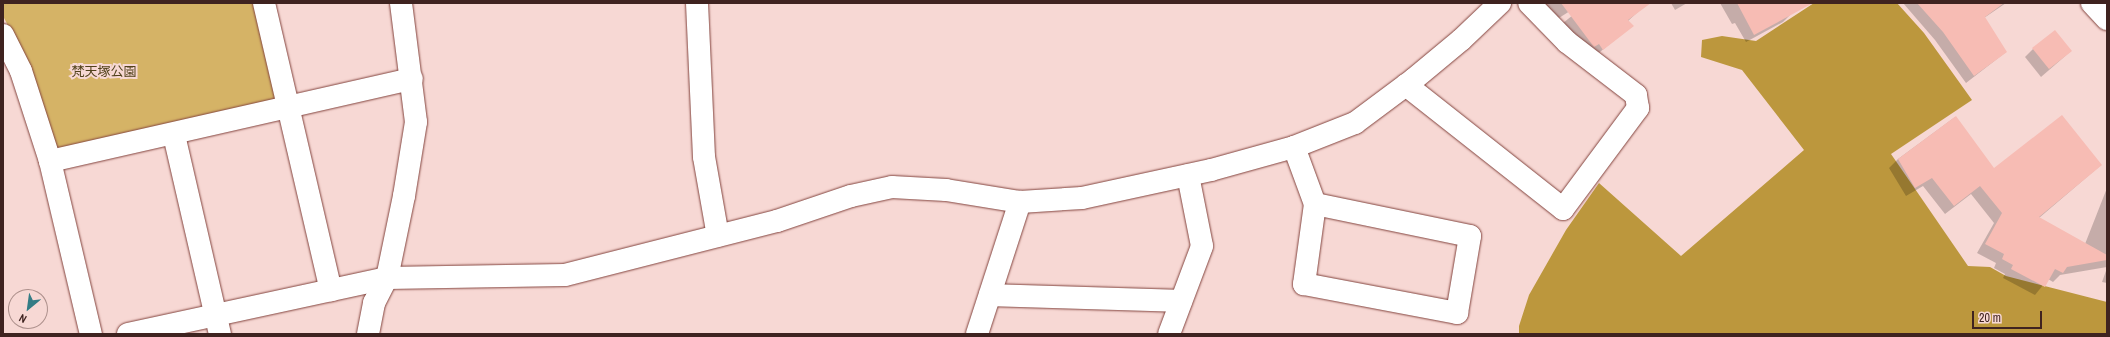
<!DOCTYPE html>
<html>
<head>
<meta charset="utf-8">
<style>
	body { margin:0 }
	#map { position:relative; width:2110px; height:337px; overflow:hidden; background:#f7d8d4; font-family:"Archivo Narrow","Noto Sans JP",sans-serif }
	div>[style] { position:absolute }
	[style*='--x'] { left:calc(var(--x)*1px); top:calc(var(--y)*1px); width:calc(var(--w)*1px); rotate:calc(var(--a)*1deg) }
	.green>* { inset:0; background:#d5b366 }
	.forest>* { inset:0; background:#bc973d }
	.shadow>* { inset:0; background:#0003 }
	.building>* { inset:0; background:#f7bcb4 }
	.roads { filter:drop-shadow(0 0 1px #83443e) drop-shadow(0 0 1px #83443e) }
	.minor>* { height:22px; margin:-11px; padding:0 11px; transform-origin:11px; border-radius:11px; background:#fff }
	span { translate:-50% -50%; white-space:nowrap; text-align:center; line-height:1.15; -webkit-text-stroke:4px #f7d8d4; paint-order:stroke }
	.park-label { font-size:13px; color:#51411b }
	.frame { position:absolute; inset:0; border:4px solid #3f2320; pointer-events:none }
	.north { position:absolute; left:8px; top:289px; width:40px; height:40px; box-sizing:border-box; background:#f7d8d4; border:1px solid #ad908c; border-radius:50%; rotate:209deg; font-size:11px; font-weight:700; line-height:16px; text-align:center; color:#3f2320 }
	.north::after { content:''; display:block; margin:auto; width:14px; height:18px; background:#347c85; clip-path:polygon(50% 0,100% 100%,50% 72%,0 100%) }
	.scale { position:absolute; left:1972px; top:311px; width:70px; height:18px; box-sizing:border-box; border:2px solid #3f2320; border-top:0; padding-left:5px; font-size:12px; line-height:14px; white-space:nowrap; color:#3f2320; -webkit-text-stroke:3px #f7d8d4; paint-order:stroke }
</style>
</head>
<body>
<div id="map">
	<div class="green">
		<div style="clip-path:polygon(3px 3px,254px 3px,277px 102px,54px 153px,29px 66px,3px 16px)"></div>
	</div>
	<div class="forest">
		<div style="clip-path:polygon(1814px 3px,1897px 3px,1924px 33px,1972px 100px,1891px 154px,1968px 266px,1990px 267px,2006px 276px,2107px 302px,2107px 334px,1519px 334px,1519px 326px,1529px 295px,1566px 230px,1599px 183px,1681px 256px,1804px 150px,1742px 70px,1701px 57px,1702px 40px,1722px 36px,1756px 41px)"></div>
	</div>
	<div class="shadow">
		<div style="clip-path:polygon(1538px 3px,1578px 3px,1570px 11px,1551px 23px)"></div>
		<div style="clip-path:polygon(1588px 3px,1635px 3px,1640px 10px,1628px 21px,1632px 26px,1595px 56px,1563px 23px)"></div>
		<div style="clip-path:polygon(1671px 3px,1687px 3px,1675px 10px)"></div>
		<div style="clip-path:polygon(1720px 3px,1784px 3px,1791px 14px,1783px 22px,1746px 42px,1735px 23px,1732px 24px)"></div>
		<div style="clip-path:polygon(1903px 3px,2006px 3px,1984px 18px,2006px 52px,1966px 83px,1935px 40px)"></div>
		<div style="clip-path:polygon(2033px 49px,2071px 51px,2041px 77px,2025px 57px)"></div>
		<div style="clip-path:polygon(1955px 117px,1994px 170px,2101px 165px,2039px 218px,2085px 244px,2107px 188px,2107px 267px,2060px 275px,2053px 282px,2048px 279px,2035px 295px,2003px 278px,2005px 274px,1994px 268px,1996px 263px,1977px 253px,1994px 223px,1971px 194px,1945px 214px,1923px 186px,1906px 196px,1889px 168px,1898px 159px)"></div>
		<div style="clip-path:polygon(2107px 268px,2107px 283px,2102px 282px)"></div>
	</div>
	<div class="building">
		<div style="clip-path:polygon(1561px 3px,1651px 3px,1628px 20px,1634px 26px,1603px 50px,1599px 44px,1594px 47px)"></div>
		<div style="clip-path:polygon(1737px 3px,1813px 3px,1754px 35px)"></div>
		<div style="clip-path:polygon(1917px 3px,2004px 3px,1985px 17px,2007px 52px,1974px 76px,1943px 32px)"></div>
		<div style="clip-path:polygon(2055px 30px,2072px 51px,2049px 69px,2032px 48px)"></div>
		<div style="clip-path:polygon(2062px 115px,2102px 165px,2039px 217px,2107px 255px,2107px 260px,2067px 267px,2063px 273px,2055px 269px,2045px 287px,2011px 269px,2013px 265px,2002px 259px,2004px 254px,1985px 244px,2002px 213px,1980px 186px,1954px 206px,1932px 178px,1915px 188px,1898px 159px,1956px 116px,1994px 168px)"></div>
	</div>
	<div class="roads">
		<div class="minor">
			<div style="--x:264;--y:3;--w:295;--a:76.9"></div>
			<div style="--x:697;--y:3;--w:154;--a:87.4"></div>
			<div style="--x:704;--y:157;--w:80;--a:80"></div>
			<div style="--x:2092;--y:3;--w:22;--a:47"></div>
			<div style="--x:3;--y:35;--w:40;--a:63.4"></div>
			<div style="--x:21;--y:71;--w:95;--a:72.1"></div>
			<div style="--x:50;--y:161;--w:178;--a:76.7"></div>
			<div style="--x:1406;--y:85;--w:200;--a:38.3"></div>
			<div style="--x:1563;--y:209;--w:126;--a:-53.4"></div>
			<div style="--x:1638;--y:108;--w:13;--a:-99"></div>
			<div style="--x:1636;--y:95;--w:87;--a:-142.5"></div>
			<div style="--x:1567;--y:42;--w:54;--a:-134.3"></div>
			<div style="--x:174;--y:135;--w:204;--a:77"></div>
			<div style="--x:1294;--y:147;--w:61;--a:69.8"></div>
			<div style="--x:1315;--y:204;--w:81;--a:97.8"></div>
			<div style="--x:1304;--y:284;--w:156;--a:10.7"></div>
			<div style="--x:1457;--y:313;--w:78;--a:-80.4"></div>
			<div style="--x:1470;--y:236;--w:158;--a:-168.3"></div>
			<div style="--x:50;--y:161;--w:371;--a:-12.8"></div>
			<div style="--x:990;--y:295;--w:191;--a:1.8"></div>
			<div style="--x:128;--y:334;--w:265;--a:-12.2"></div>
			<div style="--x:387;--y:278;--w:178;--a:-1"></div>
			<div style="--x:565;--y:275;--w:219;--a:-14.3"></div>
			<div style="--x:777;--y:221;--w:78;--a:-18.7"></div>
			<div style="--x:851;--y:196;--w:42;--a:-12.4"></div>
			<div style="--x:892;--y:187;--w:54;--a:3.2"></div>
			<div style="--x:946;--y:190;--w:75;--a:9.2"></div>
			<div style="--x:1020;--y:202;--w:62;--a:-3.7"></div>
			<div style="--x:1082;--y:198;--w:132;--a:-12.2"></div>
			<div style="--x:1211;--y:170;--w:86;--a:-15.5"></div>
			<div style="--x:1294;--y:147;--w:66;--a:-21.5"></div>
			<div style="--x:1355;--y:123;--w:74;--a:-36.7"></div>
			<div style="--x:1414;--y:79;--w:61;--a:-39.7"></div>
			<div style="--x:1461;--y:40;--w:54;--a:-43.5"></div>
			<div style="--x:368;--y:334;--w:32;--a:-79"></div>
			<div style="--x:374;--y:303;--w:28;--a:-63"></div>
			<div style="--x:387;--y:278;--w:84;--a:-78.3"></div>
			<div style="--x:404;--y:196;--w:75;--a:-80.8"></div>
			<div style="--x:416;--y:122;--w:120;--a:-97.2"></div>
			<div style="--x:977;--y:334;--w:139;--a:-72"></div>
			<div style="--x:1169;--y:334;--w:94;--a:-69.4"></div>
			<div style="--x:1202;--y:246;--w:72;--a:-101.2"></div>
		</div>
	</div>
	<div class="park-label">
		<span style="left:104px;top:72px">梵天塚公園</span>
	</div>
	<div class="frame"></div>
	<div class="north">N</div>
	<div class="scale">20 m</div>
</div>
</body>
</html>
